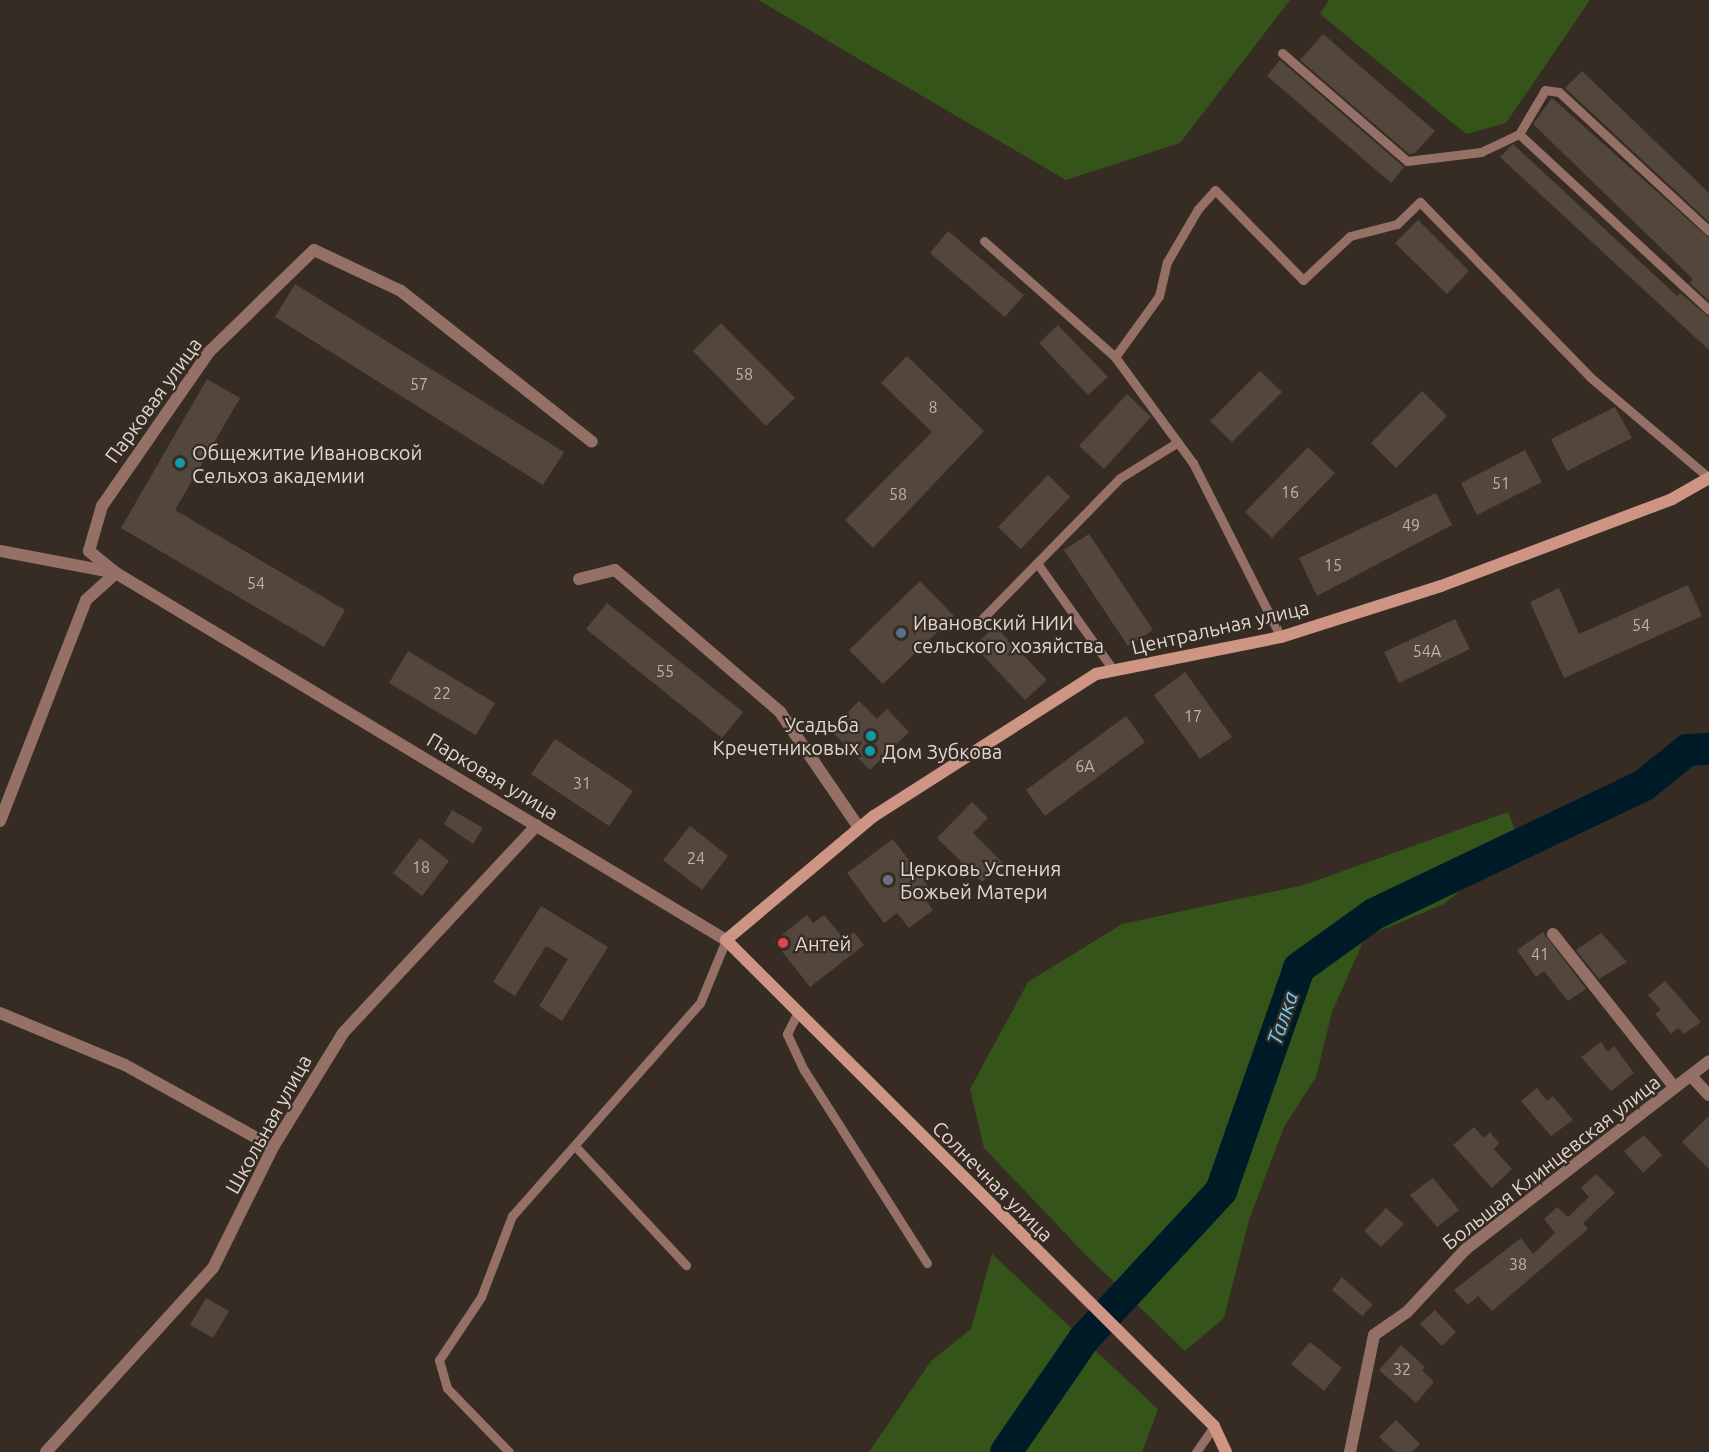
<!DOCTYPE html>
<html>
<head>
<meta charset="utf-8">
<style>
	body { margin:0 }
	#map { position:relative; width:1709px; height:1452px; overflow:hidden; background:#372c23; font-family:Ubuntu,sans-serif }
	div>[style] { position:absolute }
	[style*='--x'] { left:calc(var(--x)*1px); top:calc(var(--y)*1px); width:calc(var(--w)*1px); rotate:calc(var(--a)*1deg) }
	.green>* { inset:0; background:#355419 }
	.river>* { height:32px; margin:-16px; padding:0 16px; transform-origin:16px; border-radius:16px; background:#001b28 }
	.building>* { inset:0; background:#53463d }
	.lane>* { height:9px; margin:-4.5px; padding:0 4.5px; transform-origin:4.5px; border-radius:4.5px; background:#947066 }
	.street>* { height:12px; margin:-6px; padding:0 6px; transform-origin:6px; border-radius:6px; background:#947066 }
	.secondary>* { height:12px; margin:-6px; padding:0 6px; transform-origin:6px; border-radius:6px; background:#ce9585 }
	.dots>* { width:16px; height:16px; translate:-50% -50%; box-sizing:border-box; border:3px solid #372c23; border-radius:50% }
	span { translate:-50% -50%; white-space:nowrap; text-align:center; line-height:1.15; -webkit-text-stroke:4.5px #372c23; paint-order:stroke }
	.number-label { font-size:16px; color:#bcb3ad }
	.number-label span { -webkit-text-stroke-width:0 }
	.street-label { font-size:20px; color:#dfd7d2 }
	.poi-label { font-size:20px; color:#dfd7d2 }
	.left { translate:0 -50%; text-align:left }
	.right { translate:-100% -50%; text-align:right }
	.water-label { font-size:21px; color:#6ecdf8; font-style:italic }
</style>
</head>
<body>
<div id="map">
	<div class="green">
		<div style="clip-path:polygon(758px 0,1290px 0,1180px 143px,1066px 180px)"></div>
		<div style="clip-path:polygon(1329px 0,1590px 0,1506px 123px,1466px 134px,1320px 14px)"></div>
		<div style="clip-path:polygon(1508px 812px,1520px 842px,1444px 904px,1365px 937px,1332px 1012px,1316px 1077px,1284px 1127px,1249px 1220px,1224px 1318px,1185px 1351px,1083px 1252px,984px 1148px,970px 1089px,1028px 982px,1122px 924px,1304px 885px)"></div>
		<div style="clip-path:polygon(992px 1254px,1158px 1409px,1142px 1452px,869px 1452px,931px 1361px,971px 1329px)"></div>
	</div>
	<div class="river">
		<div style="--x:1006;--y:1452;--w:137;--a:-55.4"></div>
		<div style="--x:1084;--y:1339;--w:202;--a:-47.2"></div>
		<div style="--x:1221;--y:1191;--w:236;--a:-70.7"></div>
		<div style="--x:1299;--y:968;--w:92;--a:-35.8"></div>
		<div style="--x:1374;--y:914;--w:299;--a:-25.5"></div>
		<div style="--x:1644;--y:785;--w:55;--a:-39.1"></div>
		<div style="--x:1687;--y:750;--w:22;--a:-3"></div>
	</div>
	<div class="building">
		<div style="clip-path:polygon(1323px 34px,1435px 131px,1415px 153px,1409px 154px,1300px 60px)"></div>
		<div style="clip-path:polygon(1280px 60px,1404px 167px,1391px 183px,1267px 76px)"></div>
		<div style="clip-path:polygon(1582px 71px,1709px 193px,1709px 222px,1565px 88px)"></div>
		<div style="clip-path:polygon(1552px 98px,1709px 238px,1709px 301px,1690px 283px,1693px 279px,1533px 124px)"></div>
		<div style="clip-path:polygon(1513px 144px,1677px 296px,1680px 293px,1709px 317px,1709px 350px,1500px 157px)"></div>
		<div style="clip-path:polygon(1418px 220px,1469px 271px,1447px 294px,1395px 243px)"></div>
		<div style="clip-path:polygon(948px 231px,1024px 295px,1005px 317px,930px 253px)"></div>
		<div style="clip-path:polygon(295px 284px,564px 452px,543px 485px,275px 317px)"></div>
		<div style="clip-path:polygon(721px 323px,795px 398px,766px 426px,693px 351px)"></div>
		<div style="clip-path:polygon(1058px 325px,1108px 377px,1088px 395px,1039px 343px)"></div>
		<div style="clip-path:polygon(907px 356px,984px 431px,873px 548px,845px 520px,932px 432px,881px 383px)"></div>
		<div style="clip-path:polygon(1260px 371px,1282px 392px,1232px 442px,1210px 421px)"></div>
		<div style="clip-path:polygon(207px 379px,240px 398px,175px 510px,345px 610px,324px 647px,121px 528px)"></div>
		<div style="clip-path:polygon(1422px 391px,1447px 416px,1396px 468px,1371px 443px)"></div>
		<div style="clip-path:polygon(1127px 394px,1151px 417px,1104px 469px,1079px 446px)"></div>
		<div style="clip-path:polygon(1615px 407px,1632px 438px,1567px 471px,1551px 439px)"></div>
		<div style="clip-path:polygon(1308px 447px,1335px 473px,1272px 538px,1245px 512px)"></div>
		<div style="clip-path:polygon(1525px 450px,1542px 482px,1477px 515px,1461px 483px)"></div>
		<div style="clip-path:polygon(1048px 475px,1070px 497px,1021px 549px,998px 527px)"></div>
		<div style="clip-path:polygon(1436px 493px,1452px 525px,1317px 596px,1299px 558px)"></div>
		<div style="clip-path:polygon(1089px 534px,1153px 630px,1128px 646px,1064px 550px)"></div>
		<div style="clip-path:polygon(920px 581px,954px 616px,883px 684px,849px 650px)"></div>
		<div style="clip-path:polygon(1688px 585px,1702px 616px,1564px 678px,1530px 602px,1559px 588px,1579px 634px)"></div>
		<div style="clip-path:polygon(607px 603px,743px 712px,722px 738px,586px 629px)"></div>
		<div style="clip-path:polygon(1455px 619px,1470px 649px,1399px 683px,1384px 652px)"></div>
		<div style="clip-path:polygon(995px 626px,1047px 680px,1025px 700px,974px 646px)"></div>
		<div style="clip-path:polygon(408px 651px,495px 703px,476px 735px,389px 683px)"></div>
		<div style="clip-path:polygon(1185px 672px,1232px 737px,1200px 759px,1154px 695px)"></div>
		<div style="clip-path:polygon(859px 701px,877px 719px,887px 709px,909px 732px,870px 770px,830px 730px)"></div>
		<div style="clip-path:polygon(1126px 716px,1145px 742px,1045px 816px,1026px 790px)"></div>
		<div style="clip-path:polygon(555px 739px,633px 791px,609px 826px,531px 774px)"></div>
		<div style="clip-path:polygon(972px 802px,988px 818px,973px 833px,1002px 862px,982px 882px,937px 838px)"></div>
		<div style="clip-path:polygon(452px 810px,483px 828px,473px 844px,444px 824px)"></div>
		<div style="clip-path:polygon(690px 826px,728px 856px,702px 890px,663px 860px)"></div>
		<div style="clip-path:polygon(420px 838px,449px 861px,422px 896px,393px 873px)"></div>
		<div style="clip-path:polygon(893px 839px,929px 887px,921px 893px,933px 910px,909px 928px,897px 913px,884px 923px,847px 873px)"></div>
		<div style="clip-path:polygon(541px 906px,608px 947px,562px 1021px,539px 1006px,568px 959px,546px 946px,515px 996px,493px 982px)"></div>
		<div style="clip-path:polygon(807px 915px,813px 923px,824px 915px,844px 939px,854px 932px,864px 945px,810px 987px,774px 941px)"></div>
		<div style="clip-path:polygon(1543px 932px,1586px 989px,1568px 1001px,1544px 971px,1536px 977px,1517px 950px)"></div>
		<div style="clip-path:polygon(1601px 933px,1627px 962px,1599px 979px,1576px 950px)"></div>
		<div style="clip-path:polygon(1665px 981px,1701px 1022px,1684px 1034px,1678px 1028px,1671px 1034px,1655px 1014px,1661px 1010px,1648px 995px)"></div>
		<div style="clip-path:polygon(1601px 1042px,1608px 1052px,1614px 1046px,1634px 1073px,1611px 1091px,1581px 1057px)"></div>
		<div style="clip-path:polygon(1537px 1088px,1547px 1101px,1553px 1096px,1573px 1120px,1551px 1136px,1521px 1101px)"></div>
		<div style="clip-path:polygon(1709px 1116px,1709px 1169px,1682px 1142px)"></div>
		<div style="clip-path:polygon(1474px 1127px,1484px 1138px,1490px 1132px,1499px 1143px,1494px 1149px,1512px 1169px,1492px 1188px,1453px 1145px)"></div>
		<div style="clip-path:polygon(1644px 1135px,1662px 1155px,1643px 1173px,1624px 1151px)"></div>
		<div style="clip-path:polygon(1596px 1174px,1615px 1193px,1583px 1223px,1588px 1229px,1492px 1311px,1478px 1296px,1468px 1305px,1454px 1290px,1521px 1238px,1533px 1254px,1555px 1233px,1544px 1219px,1557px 1207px,1568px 1217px,1589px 1197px,1581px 1188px)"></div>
		<div style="clip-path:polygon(1433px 1178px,1459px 1210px,1437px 1227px,1410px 1195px)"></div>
		<div style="clip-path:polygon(1386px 1208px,1404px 1224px,1381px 1247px,1364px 1231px)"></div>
		<div style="clip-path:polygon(1342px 1277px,1373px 1305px,1362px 1316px,1332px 1290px)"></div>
		<div style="clip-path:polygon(206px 1298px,229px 1311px,213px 1338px,190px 1325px)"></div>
		<div style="clip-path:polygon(1435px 1310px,1456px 1332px,1442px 1346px,1420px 1324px)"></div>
		<div style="clip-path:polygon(1310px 1342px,1342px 1368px,1324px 1391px,1291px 1364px)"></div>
		<div style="clip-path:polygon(1401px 1345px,1425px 1367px,1422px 1370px,1434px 1382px,1416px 1403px,1379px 1370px)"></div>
		<div style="clip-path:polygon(1396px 1420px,1420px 1444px,1412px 1452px,1395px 1452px,1379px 1437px)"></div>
	</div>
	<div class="lane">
		<div style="--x:1282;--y:53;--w:165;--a:40.8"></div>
		<div style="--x:1407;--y:161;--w:75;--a:-6.9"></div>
		<div style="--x:1481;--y:152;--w:42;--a:-25.3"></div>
		<div style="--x:1519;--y:134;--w:259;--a:42.8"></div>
		<div style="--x:1519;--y:134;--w:51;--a:-59.4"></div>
		<div style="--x:1545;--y:90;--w:14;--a:8"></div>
		<div style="--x:1559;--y:92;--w:205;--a:42.8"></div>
		<div style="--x:984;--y:241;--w:175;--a:41.5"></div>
		<div style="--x:1115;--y:357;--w:132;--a:53.7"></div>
		<div style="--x:1193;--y:463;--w:195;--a:63.2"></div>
		<div style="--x:1115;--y:357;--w:75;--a:-54.2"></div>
		<div style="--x:1159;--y:296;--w:35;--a:-77"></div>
		<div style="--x:1167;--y:262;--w:61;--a:-59.7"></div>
		<div style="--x:1198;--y:209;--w:25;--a:-48"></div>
		<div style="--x:1215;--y:190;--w:126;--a:45.6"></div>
		<div style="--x:1303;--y:280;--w:64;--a:-43.1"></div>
		<div style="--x:1350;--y:236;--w:49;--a:-14.3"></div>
		<div style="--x:1397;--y:224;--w:32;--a:-44"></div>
		<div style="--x:1420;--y:202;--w:244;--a:45.8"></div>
		<div style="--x:1590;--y:377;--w:156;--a:40.3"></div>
		<div style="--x:1037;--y:563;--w:133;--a:54.5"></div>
		<div style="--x:978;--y:623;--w:203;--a:-45.6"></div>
		<div style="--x:1120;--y:478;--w:68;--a:-31.8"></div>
		<div style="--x:797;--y:1014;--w:22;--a:117"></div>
		<div style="--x:787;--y:1034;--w:40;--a:65"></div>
		<div style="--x:804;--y:1070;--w:229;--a:57.5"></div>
		<div style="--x:575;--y:1146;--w:163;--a:47"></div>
		<div style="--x:509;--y:1452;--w:89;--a:-134.1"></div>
		<div style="--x:447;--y:1388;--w:29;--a:-106"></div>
		<div style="--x:439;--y:1360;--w:76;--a:-56.3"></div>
		<div style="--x:481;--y:1297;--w:87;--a:-69.1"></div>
		<div style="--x:512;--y:1216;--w:284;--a:-48.6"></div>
		<div style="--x:700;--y:1003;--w:68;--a:-67.6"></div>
		<div style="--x:1196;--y:1452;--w:32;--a:-55"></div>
	</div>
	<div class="street">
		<div style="--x:0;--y:551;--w:118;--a:10.7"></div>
		<div style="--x:116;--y:573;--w:712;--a:31.03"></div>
		<div style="--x:579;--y:579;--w:37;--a:-14"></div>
		<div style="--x:615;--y:570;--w:218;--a:40.7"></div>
		<div style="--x:780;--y:712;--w:140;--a:55.7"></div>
		<div style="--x:0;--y:821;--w:237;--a:-68.7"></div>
		<div style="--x:86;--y:600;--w:40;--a:-42"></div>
		<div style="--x:116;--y:573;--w:35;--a:-141"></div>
		<div style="--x:89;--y:551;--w:47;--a:-73.9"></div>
		<div style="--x:102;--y:506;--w:188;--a:-55.2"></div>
		<div style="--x:209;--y:352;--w:146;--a:-44.2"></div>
		<div style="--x:314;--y:250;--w:96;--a:25.2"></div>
		<div style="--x:401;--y:291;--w:243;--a:38.3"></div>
		<div style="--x:1553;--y:934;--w:196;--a:51.6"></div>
		<div style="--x:0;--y:1013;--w:135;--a:22.6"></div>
		<div style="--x:125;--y:1065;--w:169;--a:29"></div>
		<div style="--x:1691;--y:1076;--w:26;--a:47"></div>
		<div style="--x:46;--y:1452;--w:248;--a:-47.8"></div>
		<div style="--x:213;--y:1268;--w:135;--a:-63.6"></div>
		<div style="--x:273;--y:1147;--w:134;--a:-58.4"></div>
		<div style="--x:343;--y:1033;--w:284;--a:-47"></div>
		<div style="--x:1350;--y:1452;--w:119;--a:-78.4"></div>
		<div style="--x:1374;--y:1335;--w:40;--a:-34.9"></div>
		<div style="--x:1407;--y:1312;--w:86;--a:-46.9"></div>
		<div style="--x:1466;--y:1249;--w:307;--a:-37.7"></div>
	</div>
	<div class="secondary">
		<div style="--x:1226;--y:1452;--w:29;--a:-115"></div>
		<div style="--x:1214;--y:1426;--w:689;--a:-135.12"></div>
		<div style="--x:726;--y:940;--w:193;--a:-40"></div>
		<div style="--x:874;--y:816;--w:264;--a:-32.6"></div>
		<div style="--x:1096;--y:674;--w:189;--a:-11.3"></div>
		<div style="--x:1281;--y:637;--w:168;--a:-17.7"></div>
		<div style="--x:1441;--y:586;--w:247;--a:-20.6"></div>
		<div style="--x:1672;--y:499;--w:43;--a:-29.6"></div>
	</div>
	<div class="dots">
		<div style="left:180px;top:463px;background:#0f9aa8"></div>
		<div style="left:901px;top:633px;background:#5c6f8a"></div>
		<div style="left:871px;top:736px;background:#0f9aa8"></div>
		<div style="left:870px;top:751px;background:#0f9aa8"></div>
		<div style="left:888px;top:880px;background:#6b7280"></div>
		<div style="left:783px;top:943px;background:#e0444e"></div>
	</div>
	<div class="number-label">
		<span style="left:744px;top:374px">58</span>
		<span style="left:419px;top:384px">57</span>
		<span style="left:933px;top:407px">8</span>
		<span style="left:1501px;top:483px">51</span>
		<span style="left:1290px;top:492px">16</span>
		<span style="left:898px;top:494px">58</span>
		<span style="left:1411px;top:525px">49</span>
		<span style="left:1333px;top:565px">15</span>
		<span style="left:256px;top:583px">54</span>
		<span style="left:1641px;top:625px">54</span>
		<span style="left:1427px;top:651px">54А</span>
		<span style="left:665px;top:671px">55</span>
		<span style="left:442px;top:693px">22</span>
		<span style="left:1193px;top:716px">17</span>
		<span style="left:1085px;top:766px">6А</span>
		<span style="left:582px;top:783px">31</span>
		<span style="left:696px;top:858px">24</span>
		<span style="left:421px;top:867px">18</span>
		<span style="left:1540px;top:954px">41</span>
		<span style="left:1518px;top:1264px">38</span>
		<span style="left:1402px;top:1369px">32</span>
	</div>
	<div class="street-label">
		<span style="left:153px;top:400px;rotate:-54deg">Парковая улица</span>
		<span style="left:1220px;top:627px;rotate:-13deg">Центральная улица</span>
		<span style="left:493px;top:776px;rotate:31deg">Парковая улица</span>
		<span style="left:268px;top:1124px;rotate:-61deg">Школьная улица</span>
		<span style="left:1551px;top:1162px;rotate:-38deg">Большая Клинцевская улица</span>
		<span style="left:993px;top:1181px;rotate:45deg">Солнечная улица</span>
	</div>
	<div class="poi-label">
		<span class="left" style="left:192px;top:464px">Общежитие Ивановской<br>Сельхоз академии</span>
		<span class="left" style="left:913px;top:634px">Ивановский НИИ<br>сельского хозяйства</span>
		<span class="right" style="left:859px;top:736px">Усадьба<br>Кречетниковых</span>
		<span class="left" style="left:882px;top:751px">Дом Зубкова</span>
		<span class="left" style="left:900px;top:880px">Церковь Успения<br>Божьей Матери</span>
		<span class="left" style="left:795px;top:943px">Антей</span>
	</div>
	<div class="water-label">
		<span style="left:1282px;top:1018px;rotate:-71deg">Талка</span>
	</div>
</div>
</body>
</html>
